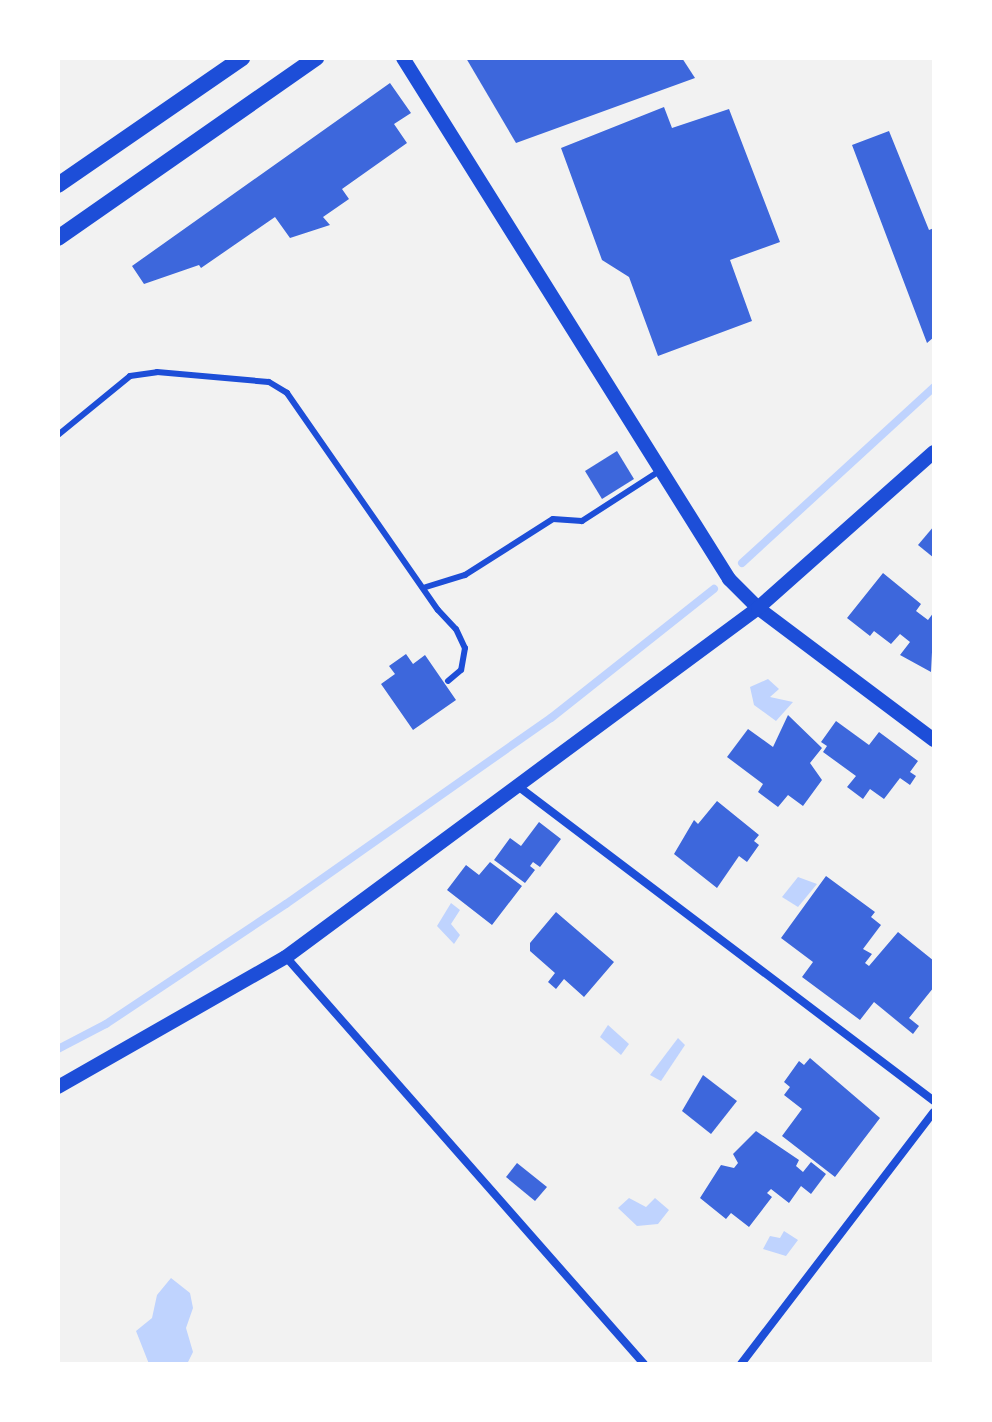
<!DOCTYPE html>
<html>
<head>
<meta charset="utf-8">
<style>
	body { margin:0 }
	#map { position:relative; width:992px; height:1422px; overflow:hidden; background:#f2f2f2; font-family:Mulish,sans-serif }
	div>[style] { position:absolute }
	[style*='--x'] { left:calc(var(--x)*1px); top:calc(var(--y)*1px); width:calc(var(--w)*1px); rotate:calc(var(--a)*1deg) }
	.water>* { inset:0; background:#bfd3fe }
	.stream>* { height:8px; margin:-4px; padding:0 4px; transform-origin:4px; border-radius:4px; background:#bfd3fe }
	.building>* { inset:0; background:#3d67dc }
	.service>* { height:6px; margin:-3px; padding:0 3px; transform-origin:3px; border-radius:3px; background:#1d4ed8 }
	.minor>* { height:8px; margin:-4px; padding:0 4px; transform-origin:4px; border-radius:4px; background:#1d4ed8 }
	.tertiary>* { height:14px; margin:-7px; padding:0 7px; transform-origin:7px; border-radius:7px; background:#1d4ed8 }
	.secondary>* { height:16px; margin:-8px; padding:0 8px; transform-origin:8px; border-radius:8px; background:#1d4ed8 }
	span { translate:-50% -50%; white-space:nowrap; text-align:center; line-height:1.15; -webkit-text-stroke:8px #fff; paint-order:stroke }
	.frame { position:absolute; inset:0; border:60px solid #fff; pointer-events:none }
</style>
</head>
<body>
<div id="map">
	<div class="water">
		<div style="clip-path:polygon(768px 679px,779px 689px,770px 697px,793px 702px,776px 721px,754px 705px,750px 687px)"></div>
		<div style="clip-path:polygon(798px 877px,817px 884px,798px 907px,782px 897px)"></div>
		<div style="clip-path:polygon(451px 903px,460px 910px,451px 924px,460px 935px,454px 944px,437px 926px)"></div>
		<div style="clip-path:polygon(608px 1025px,629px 1044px,621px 1055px,600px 1037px)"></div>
		<div style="clip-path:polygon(678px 1038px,685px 1045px,661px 1081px,650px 1075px)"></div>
		<div style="clip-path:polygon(629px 1198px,646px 1207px,655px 1198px,669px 1210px,658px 1224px,637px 1226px,618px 1208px)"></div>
		<div style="clip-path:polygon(784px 1231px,798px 1240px,786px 1256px,763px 1249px,770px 1236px,780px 1238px)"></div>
		<div style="clip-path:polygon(171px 1278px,190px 1293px,193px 1308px,186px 1328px,193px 1352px,187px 1364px,149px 1364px,136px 1331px,152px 1318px,157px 1295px)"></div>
	</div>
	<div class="stream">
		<div style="--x:742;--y:563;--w:260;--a:-42.5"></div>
		<div style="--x:58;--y:1049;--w:54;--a:-27.5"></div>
		<div style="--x:106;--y:1024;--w:216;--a:-33.7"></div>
		<div style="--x:286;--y:904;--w:324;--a:-35.1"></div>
		<div style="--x:551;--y:718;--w:208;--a:-38.4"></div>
	</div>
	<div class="building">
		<div style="clip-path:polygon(466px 58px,682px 58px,695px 78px,516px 143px)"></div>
		<div style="clip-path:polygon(390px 83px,411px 113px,394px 124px,407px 143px,342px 189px,349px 199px,323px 217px,330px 225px,290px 238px,275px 217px,201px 268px,199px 265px,144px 284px,132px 266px)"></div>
		<div style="clip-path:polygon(664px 107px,672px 128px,729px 109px,780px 242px,730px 260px,752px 321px,658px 356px,629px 277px,602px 260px,561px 148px)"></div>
		<div style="clip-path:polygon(889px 131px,929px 230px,934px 228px,934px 337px,927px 343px,852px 145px)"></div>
		<div style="clip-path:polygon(617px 451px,634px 479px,602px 499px,585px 471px)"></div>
		<div style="clip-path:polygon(934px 526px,934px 558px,918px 545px)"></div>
		<div style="clip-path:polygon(883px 573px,921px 604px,916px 611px,928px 620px,934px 612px,931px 672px,900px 655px,910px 642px,900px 634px,891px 644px,874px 631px,870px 636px,847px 618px)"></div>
		<div style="clip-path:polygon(406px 654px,413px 664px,425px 655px,456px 700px,413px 730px,381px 684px,395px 674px,389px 666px)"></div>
		<div style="clip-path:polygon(788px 715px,822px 748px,810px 763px,822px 780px,803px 806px,788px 795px,778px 807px,758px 792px,763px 784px,727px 757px,748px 729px,773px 747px)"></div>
		<div style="clip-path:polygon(836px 721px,869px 745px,879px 732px,918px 761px,910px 772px,916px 776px,910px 785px,900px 778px,884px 799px,870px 789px,863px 799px,847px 787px,856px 776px,823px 752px,827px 746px,821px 742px)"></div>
		<div style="clip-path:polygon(717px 801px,759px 835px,754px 841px,759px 845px,747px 862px,739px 856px,717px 888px,674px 854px,694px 820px,698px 824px)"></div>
		<div style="clip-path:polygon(539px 822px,561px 839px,540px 867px,533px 862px,530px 866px,535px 870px,525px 883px,494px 860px,510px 838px,521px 846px)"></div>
		<div style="clip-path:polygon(490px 862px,522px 886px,492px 925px,447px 890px,466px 865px,479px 875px)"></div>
		<div style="clip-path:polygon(826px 876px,875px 912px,871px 917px,881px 925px,863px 949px,872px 954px,865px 963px,869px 966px,898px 932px,934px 961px,934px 987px,909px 1018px,919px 1026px,913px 1034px,874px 1002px,860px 1020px,802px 977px,813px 962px,781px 938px)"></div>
		<div style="clip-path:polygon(556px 912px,614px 962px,584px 997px,564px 979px,556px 989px,548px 982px,555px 973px,530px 951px,530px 943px)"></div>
		<div style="clip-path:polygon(810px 1058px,880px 1118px,835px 1177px,782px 1136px,802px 1109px,784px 1095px,790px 1087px,784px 1082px,799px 1061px,804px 1065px)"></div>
		<div style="clip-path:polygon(703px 1075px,737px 1101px,711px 1134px,682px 1111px)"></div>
		<div style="clip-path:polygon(756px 1131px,799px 1160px,796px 1166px,803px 1172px,811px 1162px,826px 1174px,811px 1194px,801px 1186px,789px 1203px,771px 1189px,767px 1193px,772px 1197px,749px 1227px,731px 1213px,726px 1219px,700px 1198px,721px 1165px,734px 1168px,738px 1163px,733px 1154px)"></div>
		<div style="clip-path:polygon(517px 1163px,547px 1187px,535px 1201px,506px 1177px)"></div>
	</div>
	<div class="service">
		<div style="--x:58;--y:435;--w:93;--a:-39.3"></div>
		<div style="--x:130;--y:376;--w:27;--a:-8"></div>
		<div style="--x:157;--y:372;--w:112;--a:5.1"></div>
		<div style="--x:269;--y:382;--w:21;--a:31"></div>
		<div style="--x:287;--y:393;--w:264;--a:55.2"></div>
		<div style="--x:438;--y:610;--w:26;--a:47"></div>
		<div style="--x:456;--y:629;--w:21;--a:65"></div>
		<div style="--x:465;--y:648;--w:22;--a:100"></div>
		<div style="--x:461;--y:670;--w:17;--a:140"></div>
		<div style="--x:426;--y:587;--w:41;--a:-17.1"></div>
		<div style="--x:465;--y:575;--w:104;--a:-32.5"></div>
		<div style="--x:553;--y:519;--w:29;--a:4"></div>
		<div style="--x:582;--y:521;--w:94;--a:-32.8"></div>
	</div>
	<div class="minor">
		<div style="--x:519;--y:787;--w:520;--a:37.11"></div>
		<div style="--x:286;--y:957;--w:542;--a:48.66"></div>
		<div style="--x:741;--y:1364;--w:317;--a:-52.6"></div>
	</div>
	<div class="tertiary">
		<div style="--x:403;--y:58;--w:615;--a:57.96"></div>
		<div style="--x:729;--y:579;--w:41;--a:45"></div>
		<div style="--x:758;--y:608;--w:220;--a:36.9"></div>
		<div style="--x:58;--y:1087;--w:262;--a:-29.7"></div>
		<div style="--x:286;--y:957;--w:587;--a:-36.48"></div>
		<div style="--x:758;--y:608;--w:235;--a:-41.6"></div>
	</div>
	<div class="secondary">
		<div style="--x:58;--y:185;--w:224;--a:-34.6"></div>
		<div style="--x:58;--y:238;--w:315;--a:-34.9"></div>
	</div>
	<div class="frame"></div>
</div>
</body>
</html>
